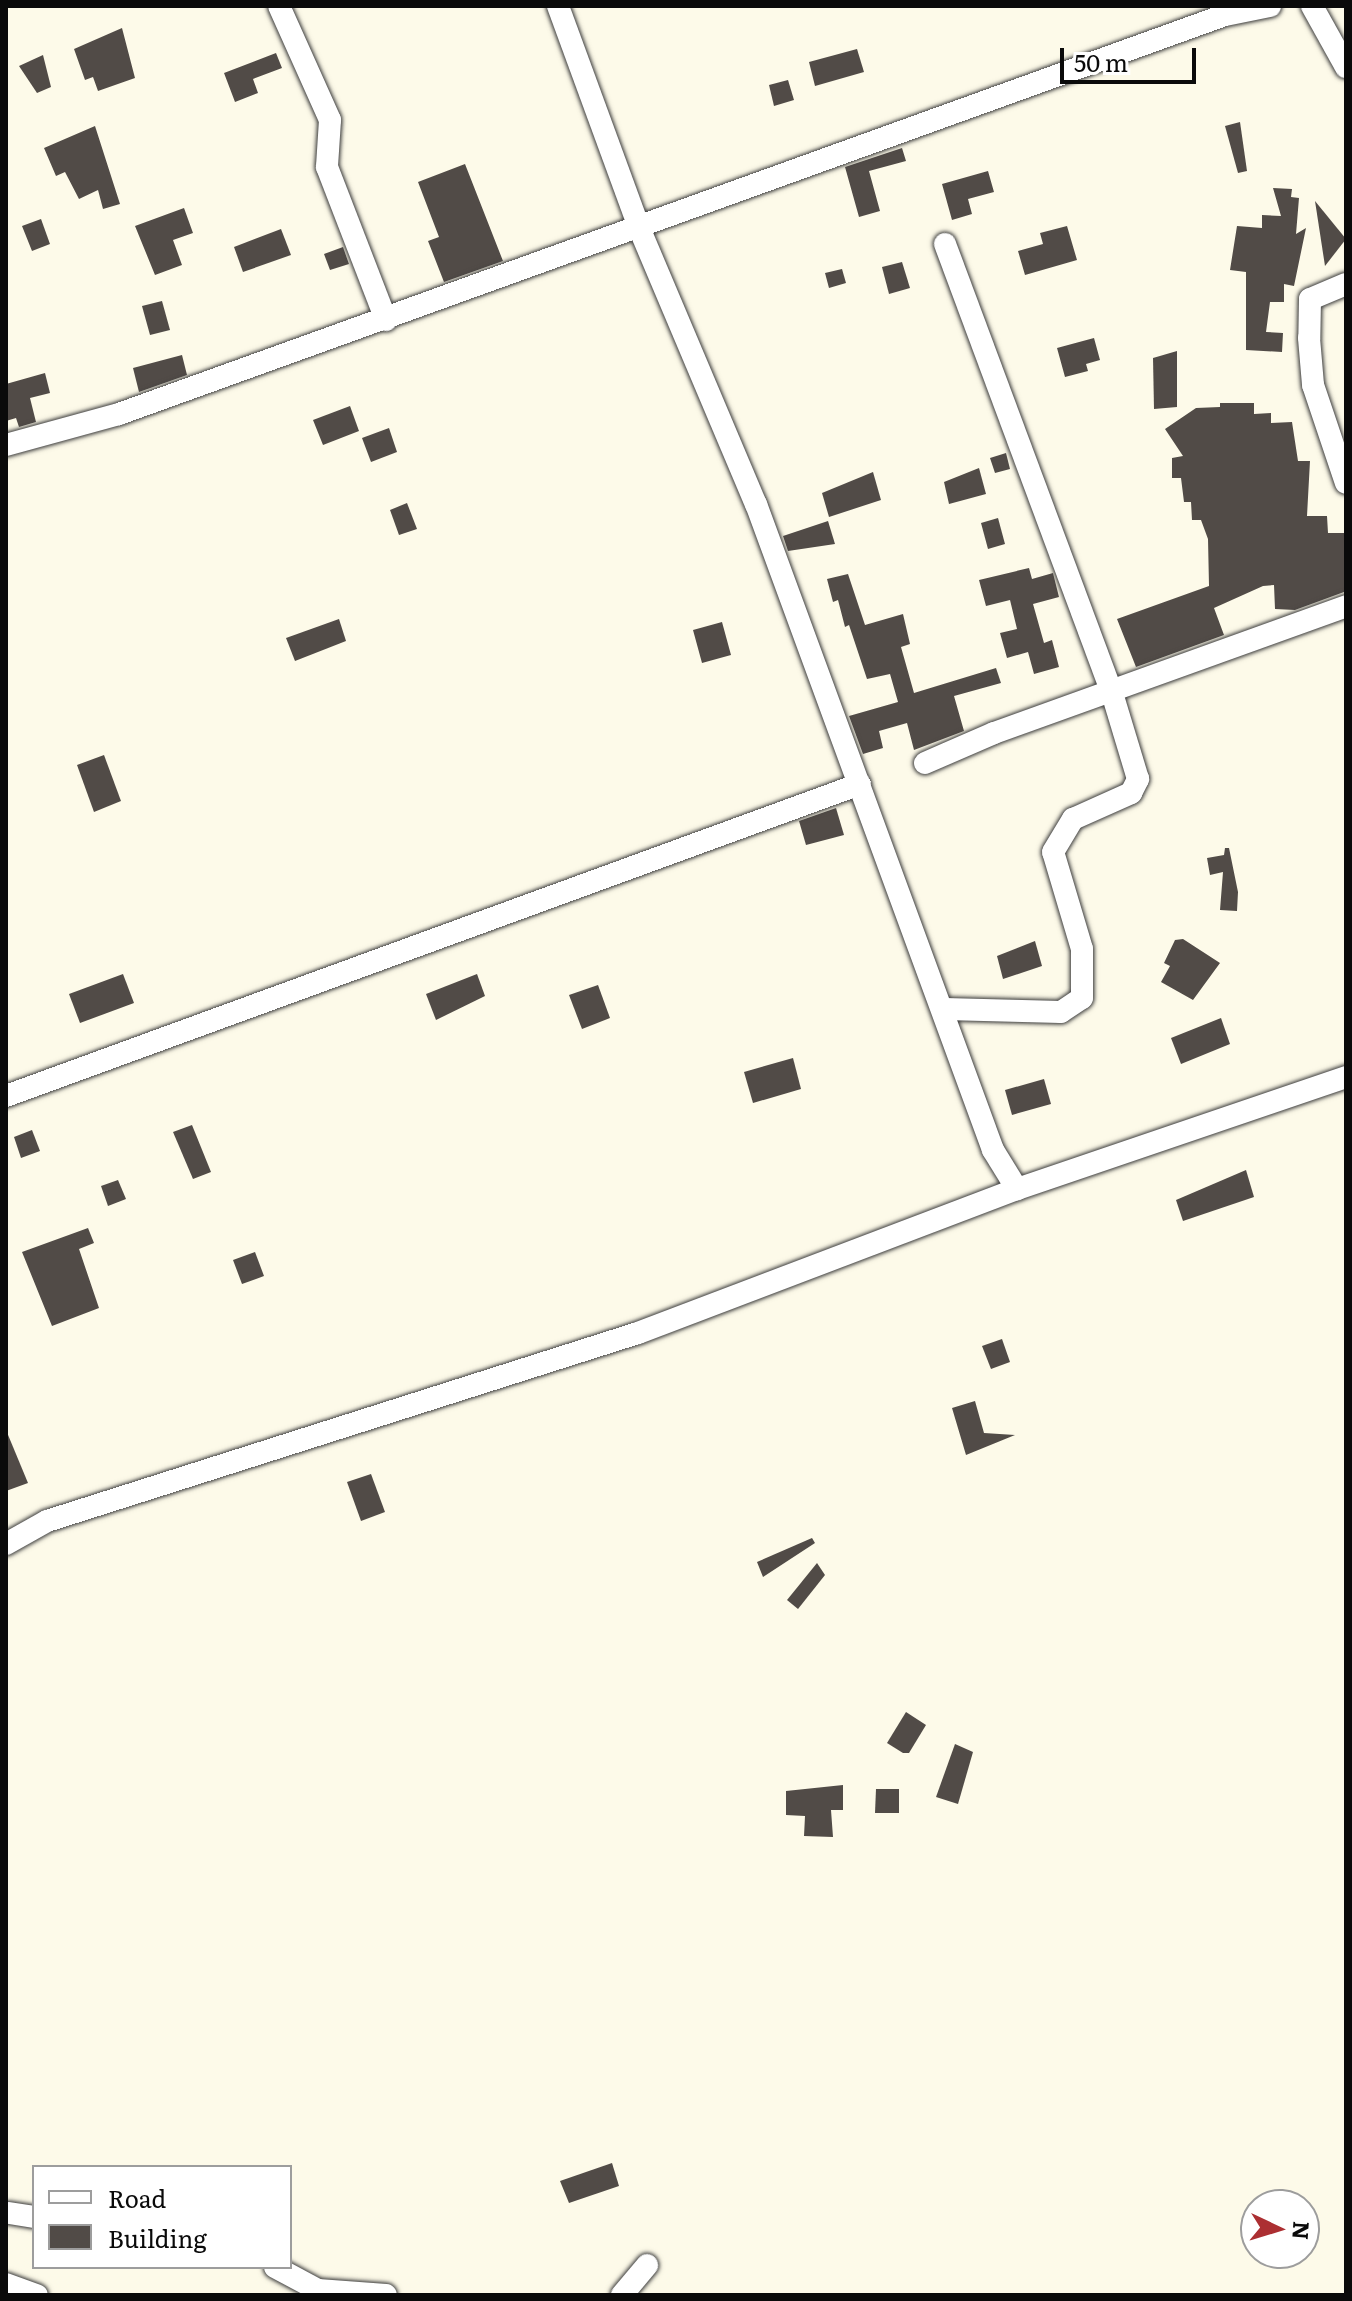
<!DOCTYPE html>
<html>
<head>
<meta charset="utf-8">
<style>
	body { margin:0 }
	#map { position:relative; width:1352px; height:2301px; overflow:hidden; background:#fdfae9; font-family:Literata,serif }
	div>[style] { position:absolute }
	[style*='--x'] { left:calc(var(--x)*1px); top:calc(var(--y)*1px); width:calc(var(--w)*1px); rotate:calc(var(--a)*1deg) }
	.building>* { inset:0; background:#514b47 }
	.roads { filter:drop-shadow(0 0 2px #3d3d3d) drop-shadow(0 0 2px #3d3d3d) }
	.minor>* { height:22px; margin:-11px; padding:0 11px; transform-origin:11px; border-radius:11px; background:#fff }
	span { translate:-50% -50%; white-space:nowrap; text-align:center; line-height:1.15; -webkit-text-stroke:8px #fff; paint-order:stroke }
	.frame { position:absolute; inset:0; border:8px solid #0a0a0a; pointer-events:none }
	.legend { position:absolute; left:32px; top:2165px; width:260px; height:104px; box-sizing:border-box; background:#fff; border:2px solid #9d9d9d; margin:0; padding:10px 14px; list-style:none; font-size:24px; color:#0a0a0a }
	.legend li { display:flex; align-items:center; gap:16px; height:40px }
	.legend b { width:40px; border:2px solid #9d9d9d }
	.north { position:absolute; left:1240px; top:2189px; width:80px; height:80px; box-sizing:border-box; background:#fff; border:2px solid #9d9d9d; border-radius:50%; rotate:94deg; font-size:22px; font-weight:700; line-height:32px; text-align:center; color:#0a0a0a }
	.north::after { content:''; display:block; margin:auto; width:28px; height:36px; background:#ac2f32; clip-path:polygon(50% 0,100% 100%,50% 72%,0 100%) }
	.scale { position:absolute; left:1060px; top:48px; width:136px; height:36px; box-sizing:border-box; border:4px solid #0a0a0a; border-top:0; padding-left:10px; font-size:24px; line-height:28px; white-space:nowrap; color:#0a0a0a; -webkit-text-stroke:6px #fff; paint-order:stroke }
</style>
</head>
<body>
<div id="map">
	<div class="building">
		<div style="clip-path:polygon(122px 28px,135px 78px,98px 91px,93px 77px,85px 80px,74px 49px)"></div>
		<div style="clip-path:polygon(857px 49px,864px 72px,815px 86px,809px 62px)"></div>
		<div style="clip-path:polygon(276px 53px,282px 68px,253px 79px,258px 93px,235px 102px,224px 73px)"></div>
		<div style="clip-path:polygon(43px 55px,51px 87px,37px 93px,19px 66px)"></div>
		<div style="clip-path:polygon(788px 80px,794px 100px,774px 106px,769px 85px)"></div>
		<div style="clip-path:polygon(1240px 122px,1247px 171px,1238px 173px,1225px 126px)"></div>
		<div style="clip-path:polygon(95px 126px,120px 204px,103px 209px,98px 190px,79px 199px,65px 172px,56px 176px,44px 148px)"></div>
		<div style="clip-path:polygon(902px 148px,906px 161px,869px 171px,880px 211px,859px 217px,845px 167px)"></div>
		<div style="clip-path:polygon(465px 164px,503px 261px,444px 282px,428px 241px,439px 237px,418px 182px)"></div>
		<div style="clip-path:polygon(988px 171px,994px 192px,968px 199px,972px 214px,952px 220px,942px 184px)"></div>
		<div style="clip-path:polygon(1273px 188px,1292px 189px,1291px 197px,1299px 198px,1296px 234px,1306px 228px,1294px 286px,1284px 284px,1284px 302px,1270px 302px,1266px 332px,1283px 333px,1282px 352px,1246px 350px,1246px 272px,1230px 270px,1237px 226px,1262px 228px,1262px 215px,1281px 216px)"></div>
		<div style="clip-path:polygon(1315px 201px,1346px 239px,1325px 266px)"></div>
		<div style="clip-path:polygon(184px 208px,193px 233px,173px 240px,182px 265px,155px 275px,135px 226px)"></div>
		<div style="clip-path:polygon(41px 219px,50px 244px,32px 251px,22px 226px)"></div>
		<div style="clip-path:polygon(1067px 226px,1077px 260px,1025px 275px,1018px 251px,1043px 244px,1040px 233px)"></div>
		<div style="clip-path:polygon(281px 229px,291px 255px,243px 272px,234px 247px)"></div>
		<div style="clip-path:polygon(343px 247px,349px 264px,330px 270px,324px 254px)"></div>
		<div style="clip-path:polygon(902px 262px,910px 288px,889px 294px,882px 267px)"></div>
		<div style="clip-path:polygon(842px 269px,846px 283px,829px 288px,825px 273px)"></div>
		<div style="clip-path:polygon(162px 301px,170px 330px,150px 335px,142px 306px)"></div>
		<div style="clip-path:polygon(1094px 338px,1100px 360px,1086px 364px,1088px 371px,1065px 377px,1057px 348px)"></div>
		<div style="clip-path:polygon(1177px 351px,1177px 407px,1154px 409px,1153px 358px)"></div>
		<div style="clip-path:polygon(182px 355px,187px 375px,139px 392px,133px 368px)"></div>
		<div style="clip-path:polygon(45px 373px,50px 393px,30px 398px,36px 422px,19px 427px,16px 418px,6px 421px,6px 384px)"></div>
		<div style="clip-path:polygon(1220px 403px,1254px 403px,1254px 414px,1271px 413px,1271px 423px,1292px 422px,1298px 461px,1310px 461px,1307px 516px,1327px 516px,1328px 533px,1346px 533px,1344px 592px,1295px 610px,1275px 609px,1274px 585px,1263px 586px,1214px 608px,1224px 635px,1136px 667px,1117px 619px,1209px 586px,1208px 539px,1201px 520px,1192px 520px,1191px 502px,1184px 502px,1181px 478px,1172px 478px,1172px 458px,1183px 456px,1165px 429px,1196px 408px,1220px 407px)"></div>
		<div style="clip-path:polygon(350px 406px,359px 431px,323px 445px,313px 420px)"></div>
		<div style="clip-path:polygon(389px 428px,397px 452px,371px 462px,362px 438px)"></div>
		<div style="clip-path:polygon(1006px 453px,1010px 469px,995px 473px,990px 458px)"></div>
		<div style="clip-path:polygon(979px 468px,986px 494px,949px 504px,944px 482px)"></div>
		<div style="clip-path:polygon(873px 472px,881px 500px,829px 517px,822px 493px)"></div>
		<div style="clip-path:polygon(407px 503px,417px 529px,399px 535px,390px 510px)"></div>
		<div style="clip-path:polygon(998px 518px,1005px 544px,988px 549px,981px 523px)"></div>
		<div style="clip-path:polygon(828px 521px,835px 544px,788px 551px,783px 536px)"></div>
		<div style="clip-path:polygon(1029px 568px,1032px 579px,1053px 573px,1059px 597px,1033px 604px,1044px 643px,1052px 640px,1059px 667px,1034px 674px,1028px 652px,1007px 658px,1000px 633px,1017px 629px,1010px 600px,986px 606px,979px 580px)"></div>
		<div style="clip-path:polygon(848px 574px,865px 625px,903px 614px,910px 644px,901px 647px,914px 693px,996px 668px,1001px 683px,954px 696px,964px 731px,914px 750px,907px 723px,879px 731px,883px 748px,863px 754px,849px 716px,898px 702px,890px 674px,867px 679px,849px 625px,845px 627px,838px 600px,833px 602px,827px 579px)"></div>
		<div style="clip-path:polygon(339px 619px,346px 641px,295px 661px,286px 638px)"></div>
		<div style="clip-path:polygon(722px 622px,731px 655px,702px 663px,693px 630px)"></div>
		<div style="clip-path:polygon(104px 755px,121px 801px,94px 812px,77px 765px)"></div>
		<div style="clip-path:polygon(836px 808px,844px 835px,806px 845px,799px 821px)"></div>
		<div style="clip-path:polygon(1225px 848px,1229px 848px,1238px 892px,1237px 911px,1220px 910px,1223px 872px,1210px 875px,1207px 858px,1224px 855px)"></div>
		<div style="clip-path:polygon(1183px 939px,1220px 963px,1193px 1000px,1161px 982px,1170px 966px,1164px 963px,1175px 940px)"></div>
		<div style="clip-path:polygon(1035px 941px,1042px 966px,1003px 979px,997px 956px)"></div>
		<div style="clip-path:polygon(123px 974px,134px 1003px,80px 1023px,69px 994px)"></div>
		<div style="clip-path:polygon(477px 974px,485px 996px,436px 1020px,426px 994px)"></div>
		<div style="clip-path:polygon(598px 985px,610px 1018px,582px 1029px,569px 995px)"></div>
		<div style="clip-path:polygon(1221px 1018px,1230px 1044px,1181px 1064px,1171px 1038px)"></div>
		<div style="clip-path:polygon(793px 1058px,801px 1089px,753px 1103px,744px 1072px)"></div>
		<div style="clip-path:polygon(1044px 1079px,1051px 1104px,1012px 1115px,1005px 1090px)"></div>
		<div style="clip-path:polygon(192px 1125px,211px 1172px,193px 1179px,173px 1132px)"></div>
		<div style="clip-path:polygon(32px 1130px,40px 1151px,21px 1158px,14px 1137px)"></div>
		<div style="clip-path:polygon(1246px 1170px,1254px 1197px,1183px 1221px,1176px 1200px)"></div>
		<div style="clip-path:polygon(118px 1180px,126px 1199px,108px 1206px,101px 1186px)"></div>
		<div style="clip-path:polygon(88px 1228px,94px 1243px,79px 1249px,99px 1308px,52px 1326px,22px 1252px)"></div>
		<div style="clip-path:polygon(255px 1252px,264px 1276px,242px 1284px,233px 1260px)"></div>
		<div style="clip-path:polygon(1002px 1339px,1010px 1362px,991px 1369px,982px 1346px)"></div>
		<div style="clip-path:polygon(975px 1401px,984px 1433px,1015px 1435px,966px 1455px,952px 1408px)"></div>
		<div style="clip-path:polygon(6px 1430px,28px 1483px,6px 1491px)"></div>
		<div style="clip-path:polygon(371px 1474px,385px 1512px,361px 1521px,347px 1482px)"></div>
		<div style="clip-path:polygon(812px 1538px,815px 1543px,763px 1577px,757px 1562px)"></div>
		<div style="clip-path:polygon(817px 1563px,825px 1575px,798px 1609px,787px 1600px)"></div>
		<div style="clip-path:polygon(906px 1712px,926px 1725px,909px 1753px,903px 1753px,887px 1743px)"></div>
		<div style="clip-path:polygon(955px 1744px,973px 1752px,958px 1804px,936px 1797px)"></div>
		<div style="clip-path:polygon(843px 1785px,843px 1810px,831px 1810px,833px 1837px,804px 1836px,805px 1816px,786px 1815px,786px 1791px)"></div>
		<div style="clip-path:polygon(876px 1789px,899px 1789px,899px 1813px,875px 1813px)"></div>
		<div style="clip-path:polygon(612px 2163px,619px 2186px,569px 2203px,560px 2181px)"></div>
	</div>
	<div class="roads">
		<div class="minor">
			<div style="--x:279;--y:6;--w:125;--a:65.9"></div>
			<div style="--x:330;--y:120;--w:47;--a:93.7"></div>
			<div style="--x:327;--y:167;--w:164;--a:68.9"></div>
			<div style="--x:558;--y:6;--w:239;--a:69.9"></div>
			<div style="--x:640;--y:230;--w:298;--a:67.1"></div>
			<div style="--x:756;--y:504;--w:688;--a:69.85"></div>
			<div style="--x:993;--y:1150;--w:46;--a:58.4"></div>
			<div style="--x:1312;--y:6;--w:70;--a:60.9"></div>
			<div style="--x:1346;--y:284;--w:39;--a:157"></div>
			<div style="--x:1310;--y:299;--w:39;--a:91"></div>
			<div style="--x:1309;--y:338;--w:47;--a:85.1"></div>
			<div style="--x:1313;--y:385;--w:103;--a:71.4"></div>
			<div style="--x:6;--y:445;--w:117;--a:-15.3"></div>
			<div style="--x:119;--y:414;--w:1176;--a:-19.84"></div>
			<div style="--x:1225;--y:15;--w:46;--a:-11.3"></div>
			<div style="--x:925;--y:763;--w:75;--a:-23.5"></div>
			<div style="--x:994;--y:733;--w:374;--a:-19.8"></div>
			<div style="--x:945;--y:1009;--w:116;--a:1.5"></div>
			<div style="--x:1061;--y:1012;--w:25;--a:-34"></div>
			<div style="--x:1082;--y:998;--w:49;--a:-90"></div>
			<div style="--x:1082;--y:949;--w:101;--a:-106.6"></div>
			<div style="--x:1053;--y:852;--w:39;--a:-59"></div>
			<div style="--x:1073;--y:819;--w:64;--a:-24.1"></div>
			<div style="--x:1131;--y:793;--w:16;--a:-63"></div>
			<div style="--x:1138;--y:779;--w:90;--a:-106.8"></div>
			<div style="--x:1112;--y:693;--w:479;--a:-110.4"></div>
			<div style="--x:6;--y:1096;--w:909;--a:-20.07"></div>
			<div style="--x:6;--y:1544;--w:47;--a:-29.3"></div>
			<div style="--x:47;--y:1521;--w:620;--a:-17.65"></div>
			<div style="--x:638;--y:1333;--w:405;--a:-20.8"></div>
			<div style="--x:1017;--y:1189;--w:348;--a:-18.8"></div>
			<div style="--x:9;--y:2213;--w:25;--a:9"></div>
			<div style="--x:275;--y:2267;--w:49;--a:28.1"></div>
			<div style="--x:318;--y:2290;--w:68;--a:4.2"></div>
			<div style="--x:6;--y:2284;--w:33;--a:20"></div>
			<div style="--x:622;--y:2295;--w:39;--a:-50"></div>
		</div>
	</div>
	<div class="frame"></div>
	<ul class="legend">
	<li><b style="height:10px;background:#fff"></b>Road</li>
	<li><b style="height:22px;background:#514b47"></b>Building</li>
	</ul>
	<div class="north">N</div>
	<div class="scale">50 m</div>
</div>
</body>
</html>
